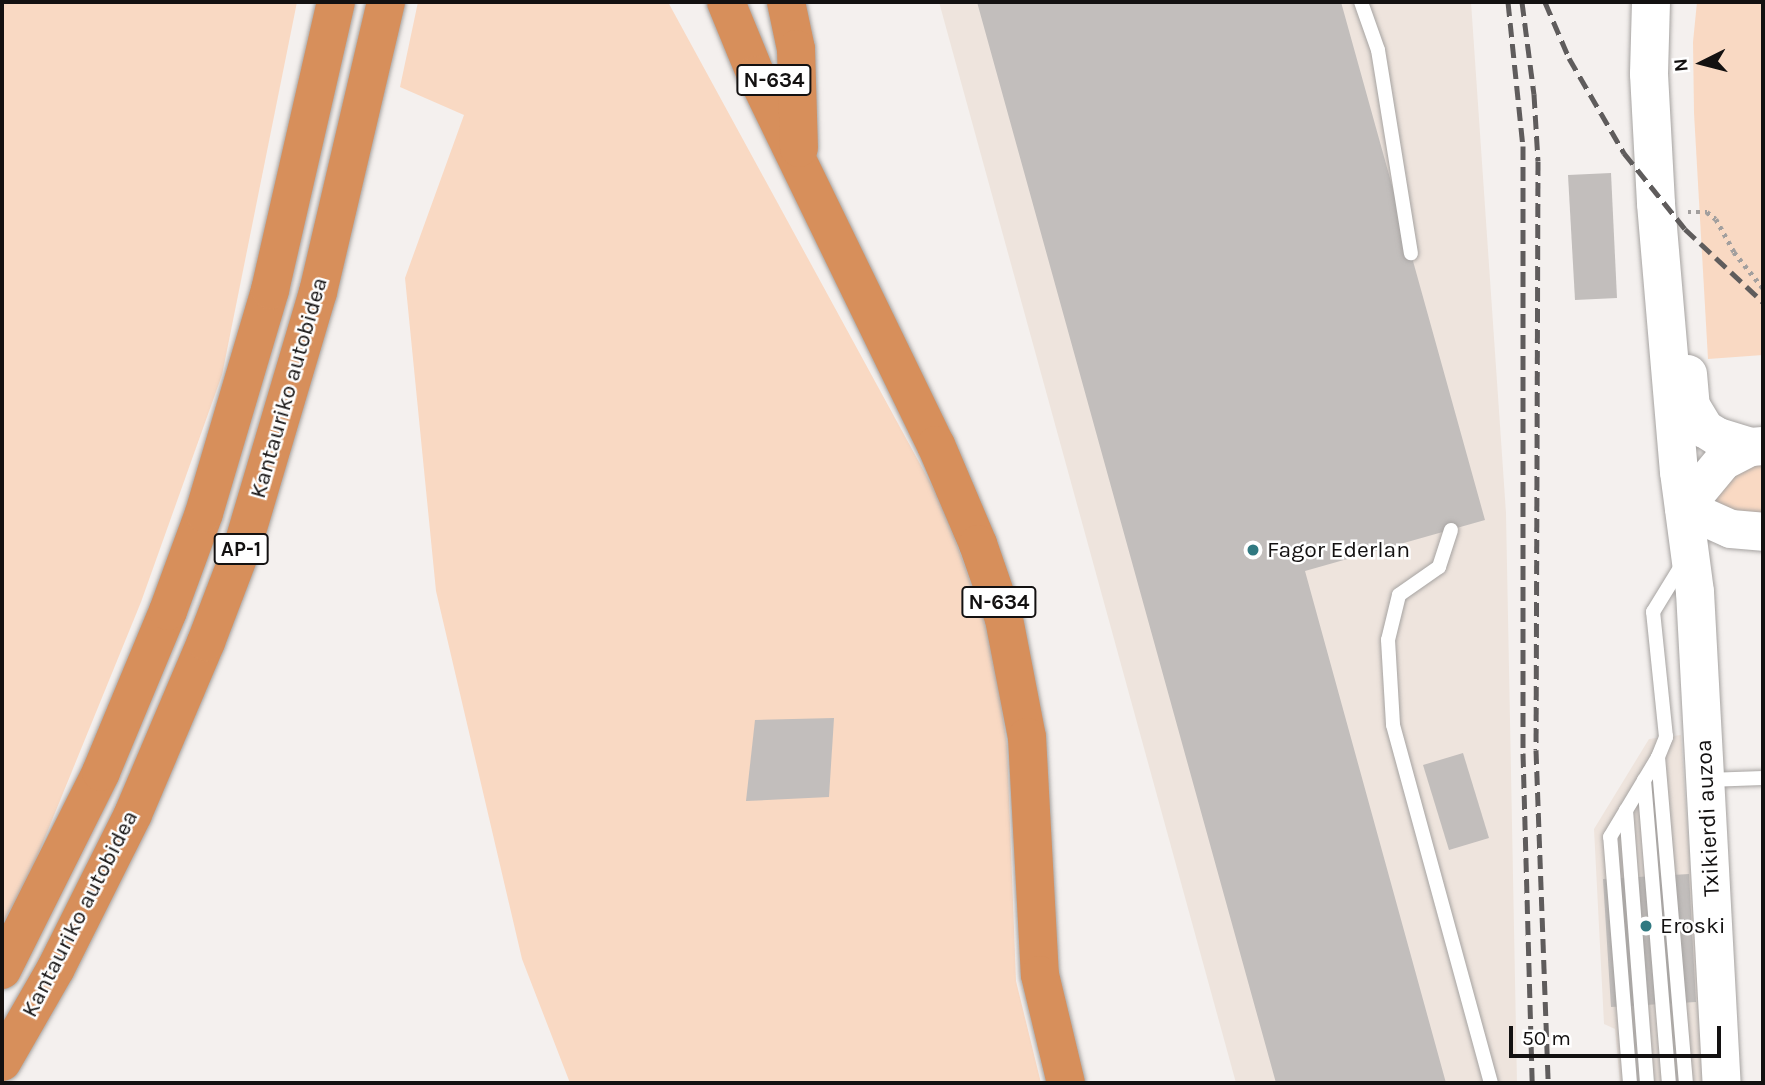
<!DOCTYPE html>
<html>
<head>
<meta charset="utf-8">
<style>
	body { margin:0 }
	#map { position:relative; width:1765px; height:1085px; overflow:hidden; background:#f4f0ee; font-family:Karla,sans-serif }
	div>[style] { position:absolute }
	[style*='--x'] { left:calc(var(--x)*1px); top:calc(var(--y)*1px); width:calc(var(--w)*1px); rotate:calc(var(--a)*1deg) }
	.built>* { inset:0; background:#eee4dd }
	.green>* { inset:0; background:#f9d9c3 }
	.building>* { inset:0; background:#c2bebc }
	.path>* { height:4.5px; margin-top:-2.25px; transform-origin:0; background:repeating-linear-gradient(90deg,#a29f9e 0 3.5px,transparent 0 8.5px) }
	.roads { filter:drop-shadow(0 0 2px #a6a3a1) drop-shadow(0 0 2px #a6a3a1) }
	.lane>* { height:14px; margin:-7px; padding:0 7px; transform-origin:7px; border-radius:7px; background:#fff }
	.secondary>* { height:38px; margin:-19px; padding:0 19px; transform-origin:19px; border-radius:19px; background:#fff }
	.highway>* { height:38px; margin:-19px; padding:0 19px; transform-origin:19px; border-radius:19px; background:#d78f5b }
	.rail>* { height:5px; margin-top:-2.5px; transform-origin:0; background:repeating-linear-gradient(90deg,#5f5c5c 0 14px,transparent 0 21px) }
	.dots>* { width:19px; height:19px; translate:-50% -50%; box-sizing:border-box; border:4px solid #fff; border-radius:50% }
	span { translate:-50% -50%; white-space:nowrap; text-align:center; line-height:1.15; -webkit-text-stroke:5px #fff; paint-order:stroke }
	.shield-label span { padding:2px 5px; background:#fff; border:2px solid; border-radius:5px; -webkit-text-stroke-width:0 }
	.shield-label { font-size:21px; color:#131111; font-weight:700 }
	.street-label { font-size:23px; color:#131111 }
	.poi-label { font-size:23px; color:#131111 }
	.left { translate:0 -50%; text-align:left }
	.frame { position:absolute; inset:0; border:4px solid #131111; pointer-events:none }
	.north { position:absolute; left:1667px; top:28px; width:70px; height:70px; -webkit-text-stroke:5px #fff; paint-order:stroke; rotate:264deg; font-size:19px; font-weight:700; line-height:28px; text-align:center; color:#131111 }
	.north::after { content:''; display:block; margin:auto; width:24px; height:32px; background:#131111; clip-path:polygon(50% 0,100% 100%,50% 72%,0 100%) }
	.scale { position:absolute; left:1509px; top:1026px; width:212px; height:32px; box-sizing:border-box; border:4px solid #131111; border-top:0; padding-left:9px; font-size:21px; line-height:24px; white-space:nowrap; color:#131111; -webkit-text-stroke:5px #fff; paint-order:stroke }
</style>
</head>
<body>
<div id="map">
	<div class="built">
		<div style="clip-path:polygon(939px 2px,1471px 2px,1506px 513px,1517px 1083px,1236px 1083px)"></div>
		<div style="clip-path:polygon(1681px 735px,1705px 1083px,1620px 1083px,1615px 1029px,1604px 1024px,1594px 829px,1649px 739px)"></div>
	</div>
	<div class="green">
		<div style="clip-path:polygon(2px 2px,297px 2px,222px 375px,141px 602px,28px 879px,2px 924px)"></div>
		<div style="clip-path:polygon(418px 2px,668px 2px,943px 506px,992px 641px,1007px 746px,1016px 981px,1041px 1083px,570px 1083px,522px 959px,436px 591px,405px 278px,464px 115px,400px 87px)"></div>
		<div style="clip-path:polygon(1697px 2px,1763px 2px,1763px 355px,1708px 359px,1694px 113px,1693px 42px)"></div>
		<div style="clip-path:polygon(1763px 463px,1763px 517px,1742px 518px,1711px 500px,1729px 472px)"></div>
	</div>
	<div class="building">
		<div style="clip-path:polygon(977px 2px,1341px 2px,1485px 520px,1305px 571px,1446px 1083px,1276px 1083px)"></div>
		<div style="clip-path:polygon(1611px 173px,1617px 298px,1575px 300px,1568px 175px)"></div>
		<div style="clip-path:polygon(834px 718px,829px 797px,746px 801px,755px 720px)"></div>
		<div style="clip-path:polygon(1463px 753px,1489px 838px,1449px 850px,1423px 765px)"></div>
		<div style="clip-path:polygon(1689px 874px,1696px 1002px,1611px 1007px,1603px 879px)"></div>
	</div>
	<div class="path">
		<div style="--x:1688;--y:212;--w:19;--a:0"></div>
		<div style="--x:1707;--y:212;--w:11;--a:38"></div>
		<div style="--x:1716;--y:219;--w:38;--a:61"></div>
		<div style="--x:1734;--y:252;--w:46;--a:51.1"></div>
	</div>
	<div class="roads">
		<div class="lane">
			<div style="--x:1361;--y:2;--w:51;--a:70.5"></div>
			<div style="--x:1378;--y:50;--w:206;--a:80.8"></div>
			<div style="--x:1451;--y:530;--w:39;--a:108"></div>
			<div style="--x:1439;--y:567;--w:49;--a:145"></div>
			<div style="--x:1399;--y:595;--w:46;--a:103.7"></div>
			<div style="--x:1388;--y:640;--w:85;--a:86.6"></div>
			<div style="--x:1393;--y:725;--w:371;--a:74.7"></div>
			<div style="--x:1658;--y:757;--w:327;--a:85.1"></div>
			<div style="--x:1644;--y:780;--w:304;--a:85.3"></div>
			<div style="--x:1707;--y:780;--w:56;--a:-2"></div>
			<div style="--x:1626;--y:810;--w:274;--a:85.6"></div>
			<div style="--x:1630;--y:1083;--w:247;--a:-94.6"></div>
			<div style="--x:1610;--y:837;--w:93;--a:-59"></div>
			<div style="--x:1658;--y:757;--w:22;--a:-68"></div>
			<div style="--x:1666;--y:737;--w:126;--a:-95.9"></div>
			<div style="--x:1653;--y:612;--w:57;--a:-58.5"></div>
		</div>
		<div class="secondary">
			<div style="--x:1651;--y:2;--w:72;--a:91.6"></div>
			<div style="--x:1649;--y:74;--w:130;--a:86.9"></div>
			<div style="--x:1656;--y:204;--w:269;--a:85.1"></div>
			<div style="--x:1679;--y:472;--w:121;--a:82.4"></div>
			<div style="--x:1695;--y:592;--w:492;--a:86.9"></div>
			<div style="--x:1688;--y:374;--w:32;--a:85"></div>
			<div style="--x:1691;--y:406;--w:27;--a:59"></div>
			<div style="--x:1705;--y:429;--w:15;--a:32"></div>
			<div style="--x:1718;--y:437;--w:34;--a:17"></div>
			<div style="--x:1751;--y:447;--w:12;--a:-5"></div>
			<div style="--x:1684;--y:508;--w:61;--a:-50.3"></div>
			<div style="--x:1723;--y:461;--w:31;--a:-27"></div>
			<div style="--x:1684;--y:508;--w:51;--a:24.1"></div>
			<div style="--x:1731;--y:529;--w:32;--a:5"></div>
		</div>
		<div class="highway">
			<div style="--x:726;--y:2;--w:79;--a:67.7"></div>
			<div style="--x:756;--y:75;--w:411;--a:64.1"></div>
			<div style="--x:936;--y:445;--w:108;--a:67"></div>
			<div style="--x:978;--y:544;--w:79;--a:70.9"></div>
			<div style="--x:1004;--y:619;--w:120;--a:79"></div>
			<div style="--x:1027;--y:737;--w:238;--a:86.9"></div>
			<div style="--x:1040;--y:975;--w:111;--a:76.5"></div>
			<div style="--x:786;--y:2;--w:48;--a:78"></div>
			<div style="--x:796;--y:49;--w:99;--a:88.3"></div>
			<div style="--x:2;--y:970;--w:221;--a:-63.4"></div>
			<div style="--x:101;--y:772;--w:174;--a:-67.4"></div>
			<div style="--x:168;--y:611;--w:104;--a:-69.8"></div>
			<div style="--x:204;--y:513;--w:233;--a:-73.5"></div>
			<div style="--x:270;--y:290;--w:295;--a:-77.1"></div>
			<div style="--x:2;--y:1062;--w:108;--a:-60.1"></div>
			<div style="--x:56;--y:968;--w:172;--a:-63.4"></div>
			<div style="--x:133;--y:814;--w:187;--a:-67"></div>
			<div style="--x:206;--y:642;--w:104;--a:-69.1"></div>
			<div style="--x:243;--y:545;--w:264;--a:-73.5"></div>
			<div style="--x:318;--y:292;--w:298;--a:-76.8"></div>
		</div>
	</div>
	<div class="rail">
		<div style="--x:1508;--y:2;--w:145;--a:84.1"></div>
		<div style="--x:1523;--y:146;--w:607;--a:90"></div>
		<div style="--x:1523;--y:753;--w:330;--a:88.4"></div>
		<div style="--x:1522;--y:2;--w:93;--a:82.6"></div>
		<div style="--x:1534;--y:94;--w:67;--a:86.6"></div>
		<div style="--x:1538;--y:161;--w:589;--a:90.19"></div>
		<div style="--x:1536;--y:750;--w:333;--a:87.9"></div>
		<div style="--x:1545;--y:2;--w:61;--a:66.8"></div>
		<div style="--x:1569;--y:58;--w:110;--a:59.9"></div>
		<div style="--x:1624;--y:153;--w:97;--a:51.2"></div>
		<div style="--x:1685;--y:229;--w:107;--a:43.1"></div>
	</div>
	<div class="dots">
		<div style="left:1253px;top:550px;background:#307981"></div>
		<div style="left:1646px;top:926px;background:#307981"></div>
	</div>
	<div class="shield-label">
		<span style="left:774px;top:80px">N-634</span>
		<span style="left:241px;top:549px">AP-1</span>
		<span style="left:999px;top:602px">N-634</span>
	</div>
	<div class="street-label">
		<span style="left:289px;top:388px;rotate:-74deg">Kantauriko autobidea</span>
		<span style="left:1708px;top:818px;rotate:-93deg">Txikierdi auzoa</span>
		<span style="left:80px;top:914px;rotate:-63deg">Kantauriko autobidea</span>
	</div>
	<div class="poi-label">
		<span class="left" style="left:1267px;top:550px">Fagor Ederlan</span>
		<span class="left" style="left:1660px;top:926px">Eroski</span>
	</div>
	<div class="frame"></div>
	<div class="north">N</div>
	<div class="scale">50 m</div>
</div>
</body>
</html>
